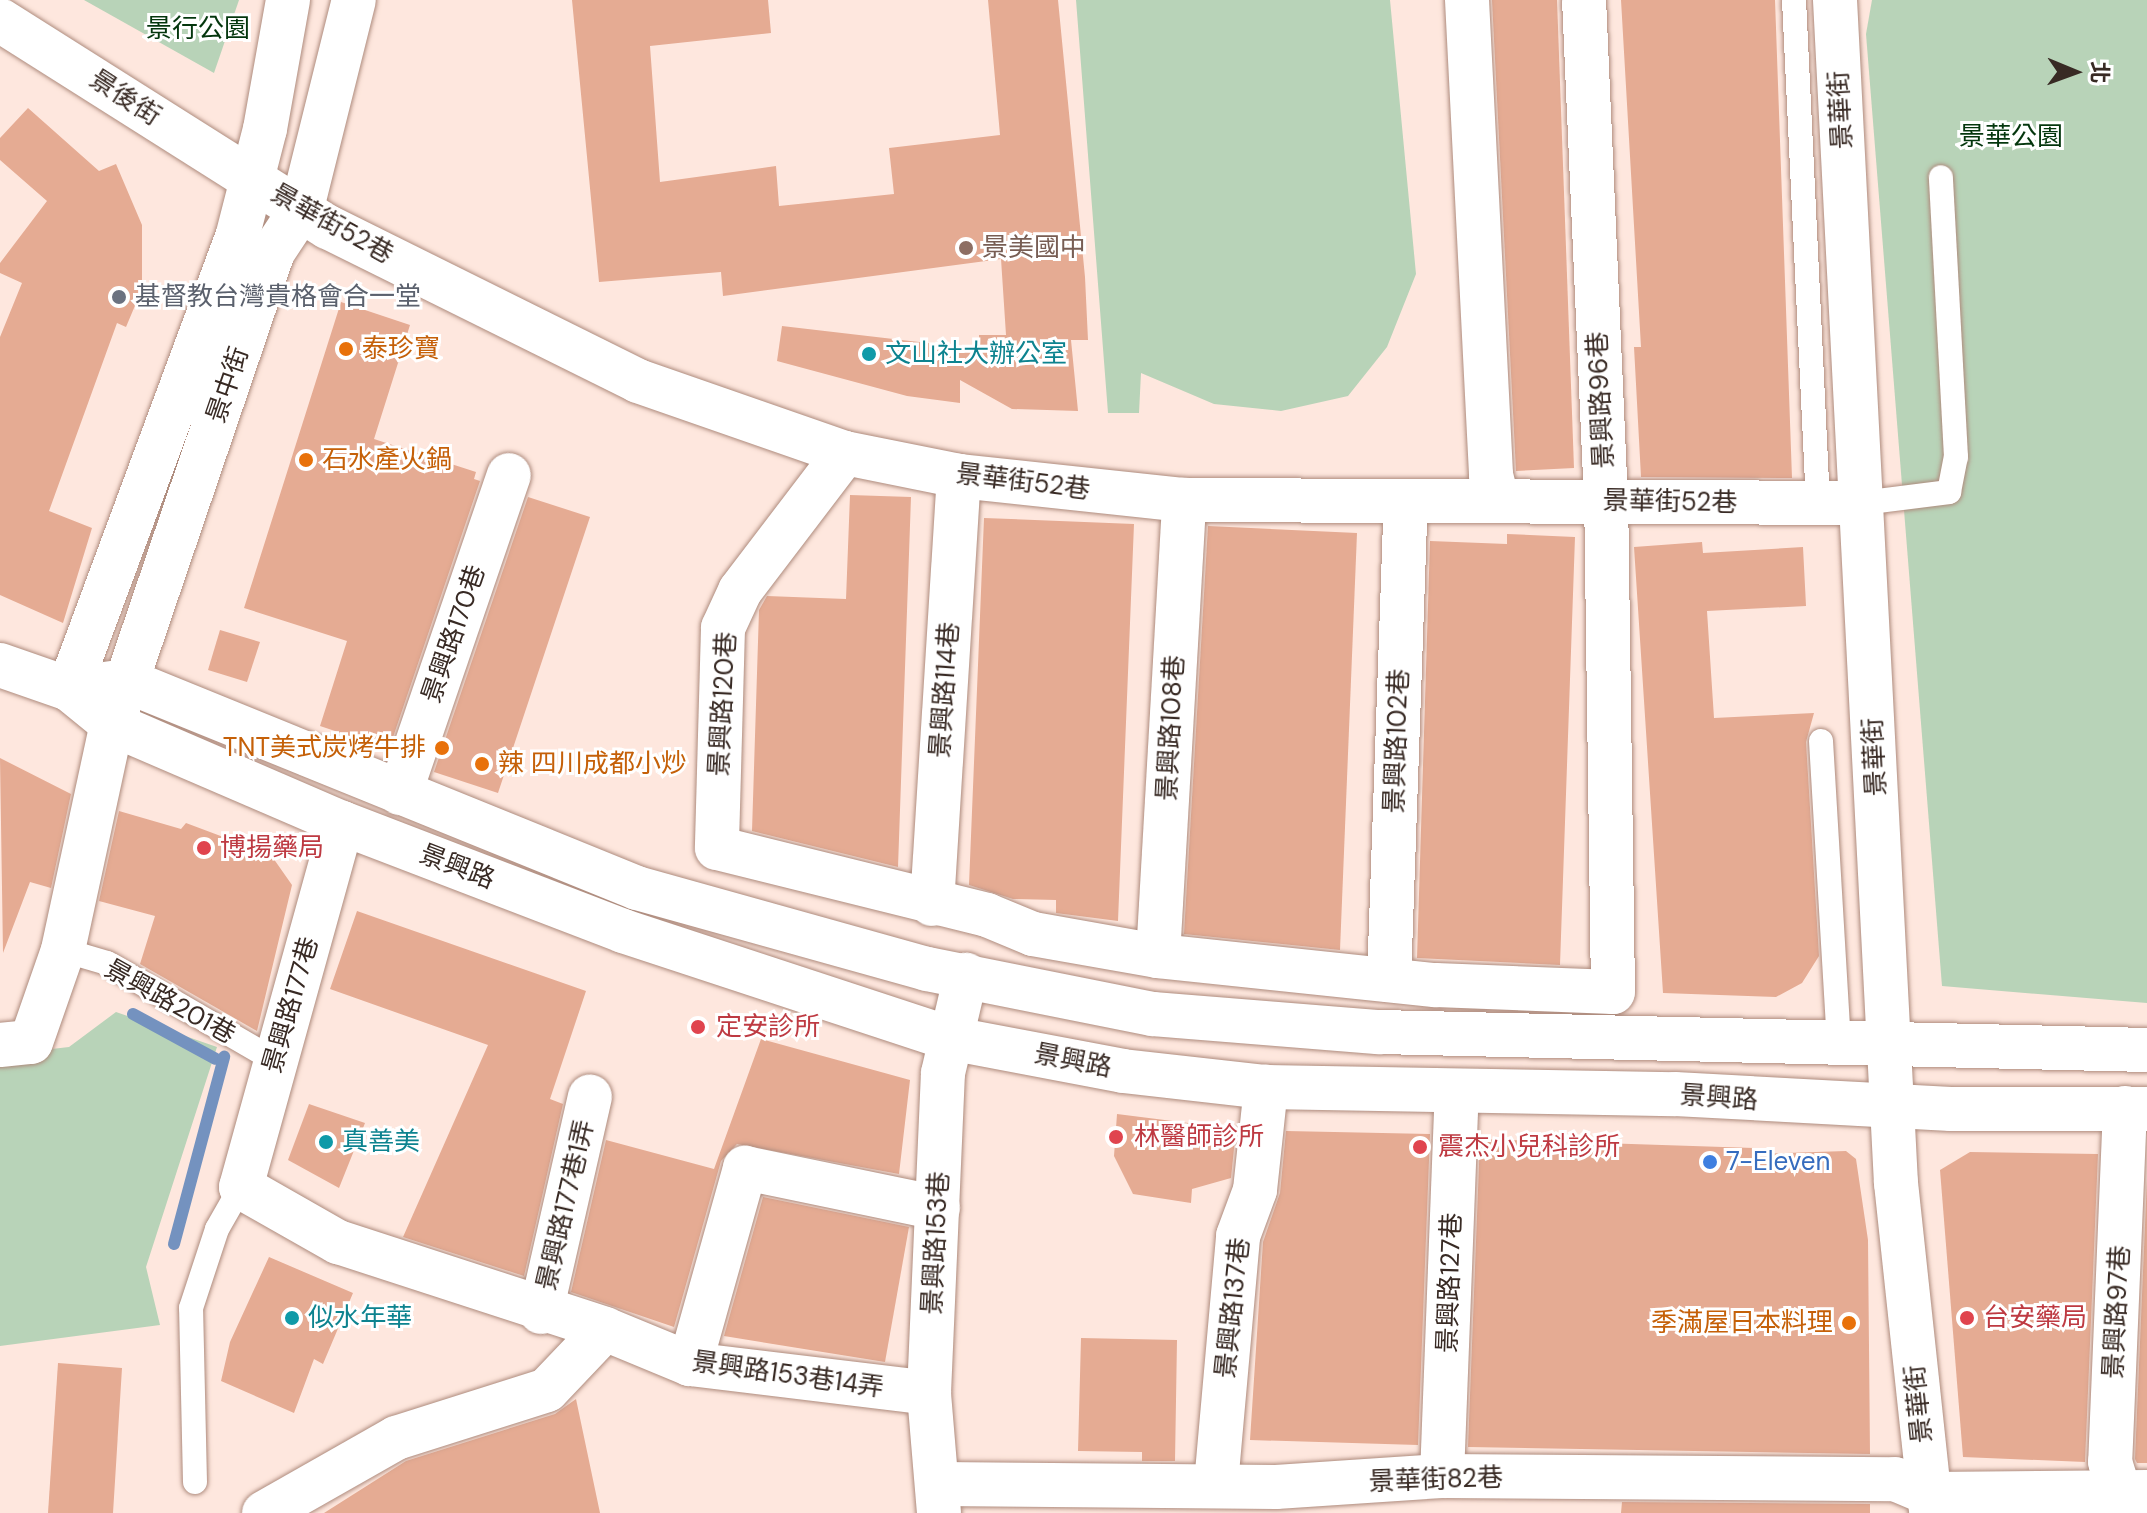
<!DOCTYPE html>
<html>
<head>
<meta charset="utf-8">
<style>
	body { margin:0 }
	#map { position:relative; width:2147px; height:1513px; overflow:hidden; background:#fee7de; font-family:"DM Sans","Noto Sans TC",sans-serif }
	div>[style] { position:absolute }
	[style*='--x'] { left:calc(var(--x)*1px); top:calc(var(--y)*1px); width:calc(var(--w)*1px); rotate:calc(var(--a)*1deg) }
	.green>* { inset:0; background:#b8d3b8 }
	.stream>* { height:12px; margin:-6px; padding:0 6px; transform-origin:6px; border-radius:6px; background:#7492bf }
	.building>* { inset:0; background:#e5ab93 }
	.roads { filter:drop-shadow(0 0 2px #ae8b7d) drop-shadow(0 0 2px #ae8b7d) }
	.service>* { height:24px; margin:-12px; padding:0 12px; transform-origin:12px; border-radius:12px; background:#fff }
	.minor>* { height:44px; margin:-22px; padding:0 22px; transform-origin:22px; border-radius:22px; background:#fff }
	.tertiary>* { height:44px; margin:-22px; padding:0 22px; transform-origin:22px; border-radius:22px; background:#fff }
	.dots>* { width:22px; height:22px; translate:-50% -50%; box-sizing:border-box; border:4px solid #fff; border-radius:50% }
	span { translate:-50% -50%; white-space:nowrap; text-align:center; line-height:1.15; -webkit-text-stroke:6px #fff; paint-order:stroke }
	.park-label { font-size:26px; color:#04360d }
	.street-label { font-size:26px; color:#382a24 }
	.education-label { font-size:26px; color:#785e54 }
	.left { translate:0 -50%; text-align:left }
	.worship-label { font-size:26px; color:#5b616d }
	.food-label { font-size:26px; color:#c56008 }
	.right { translate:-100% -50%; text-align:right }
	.culture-label { font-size:26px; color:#0d838f }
	.health-label { font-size:26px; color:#be3a42 }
	.shop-label { font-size:26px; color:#366cbe }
	.north { position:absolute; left:2035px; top:32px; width:80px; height:80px; -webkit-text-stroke:6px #fff; paint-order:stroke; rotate:91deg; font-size:22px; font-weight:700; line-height:32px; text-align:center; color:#382a24 }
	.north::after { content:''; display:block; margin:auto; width:28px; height:36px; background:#382a24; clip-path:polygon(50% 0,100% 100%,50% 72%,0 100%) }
</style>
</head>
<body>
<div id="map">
	<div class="green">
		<div style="clip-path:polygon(84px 0,239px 0,214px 73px)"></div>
		<div style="clip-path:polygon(1076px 0,1390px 0,1416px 274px,1387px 347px,1348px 396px,1281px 411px,1214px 404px,1141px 373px,1139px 413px,1108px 413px)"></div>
		<div style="clip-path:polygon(1872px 0,2147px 0,2147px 1003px,1942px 986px,1866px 34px)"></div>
		<div style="clip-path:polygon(116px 1012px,217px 1047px,146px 1267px,160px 1325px,0 1346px,0 1055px,69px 1047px)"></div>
	</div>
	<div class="stream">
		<div style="--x:133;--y:1014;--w:94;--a:28.5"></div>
		<div style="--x:174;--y:1244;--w:194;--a:-75"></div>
	</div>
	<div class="building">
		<div style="clip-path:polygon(572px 0,768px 0,771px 33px,650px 46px,660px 182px,776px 166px,779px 206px,894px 194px,889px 148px,1000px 135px,988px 0,1058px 0,1085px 277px,1088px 340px,1071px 340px,1078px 411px,1012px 409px,960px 380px,960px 403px,907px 396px,777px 361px,782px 326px,979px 349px,979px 335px,1006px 335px,1001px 259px,723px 296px,721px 272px,599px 282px)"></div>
		<div style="clip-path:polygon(1492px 0,1557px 0,1574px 468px,1516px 471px)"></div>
		<div style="clip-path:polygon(1621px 0,1775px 0,1792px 478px,1641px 477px,1634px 347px,1641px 347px)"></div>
		<div style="clip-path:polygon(28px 108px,99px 171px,116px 164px,142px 225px,142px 289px,126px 327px,117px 323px,49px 511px,92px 528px,63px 623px,0 595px,0 337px,22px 283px,0 273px,0 263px,47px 201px,0 160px,0 138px)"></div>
		<div style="clip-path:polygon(341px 302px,410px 325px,374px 439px,476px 472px,474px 479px,480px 481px,389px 749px,320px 726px,347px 641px,244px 608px)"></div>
		<div style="clip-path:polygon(850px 495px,911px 497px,898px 867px,752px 831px,759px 610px,767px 596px,846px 599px)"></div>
		<div style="clip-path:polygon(528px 497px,590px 517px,498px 793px,434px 772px)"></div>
		<div style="clip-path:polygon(984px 518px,1134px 524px,1118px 921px,1056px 913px,1056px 900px,1013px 899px,969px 885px)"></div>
		<div style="clip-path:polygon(1208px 526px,1357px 533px,1340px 950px,1184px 934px)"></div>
		<div style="clip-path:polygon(1507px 534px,1575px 537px,1560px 965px,1417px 958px,1430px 541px,1507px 544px)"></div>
		<div style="clip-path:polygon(1702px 542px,1703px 553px,1803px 547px,1806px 606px,1707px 611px,1714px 718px,1814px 713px,1806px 742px,1819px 956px,1802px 983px,1776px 997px,1663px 993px,1634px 547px)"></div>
		<div style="clip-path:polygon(220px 630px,260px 642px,247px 682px,208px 670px)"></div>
		<div style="clip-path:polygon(0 758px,71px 794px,51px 888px,30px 882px,3px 953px)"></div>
		<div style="clip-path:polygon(119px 811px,181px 829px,186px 823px,271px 855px,292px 885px,257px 1031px,140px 964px,155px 916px,99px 901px)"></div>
		<div style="clip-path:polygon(357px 911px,586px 991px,550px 1099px,563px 1104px,524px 1276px,403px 1237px,488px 1045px,330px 989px)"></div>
		<div style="clip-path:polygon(761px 1039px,910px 1080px,899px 1174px,737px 1144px,721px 1161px,674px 1327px,571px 1292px,606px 1140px,714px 1169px)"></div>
		<div style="clip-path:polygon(309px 1104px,365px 1123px,339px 1188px,288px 1160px)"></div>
		<div style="clip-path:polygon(1117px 1114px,1236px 1129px,1231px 1178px,1192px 1189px,1191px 1203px,1133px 1194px,1114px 1156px)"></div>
		<div style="clip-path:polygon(1286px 1131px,1430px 1134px,1418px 1445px,1250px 1440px,1263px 1242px,1280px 1193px)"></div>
		<div style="clip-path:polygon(1480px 1139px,1754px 1148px,1754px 1154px,1846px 1151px,1856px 1159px,1868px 1240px,1870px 1454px,1468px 1447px)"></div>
		<div style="clip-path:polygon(1970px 1152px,2098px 1154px,2085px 1462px,1963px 1457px,1940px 1170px)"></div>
		<div style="clip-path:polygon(2147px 1179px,2147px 1463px,2137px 1463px,2135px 1459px)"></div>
		<div style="clip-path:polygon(763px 1197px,909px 1227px,885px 1362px,724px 1336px)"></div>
		<div style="clip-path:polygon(269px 1257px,353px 1293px,323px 1364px,314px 1359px,294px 1413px,221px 1381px,230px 1342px)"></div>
		<div style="clip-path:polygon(1081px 1338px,1177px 1340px,1175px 1461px,1142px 1461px,1142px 1452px,1078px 1451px)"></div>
		<div style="clip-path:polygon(58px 1363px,122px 1368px,113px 1513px,48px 1513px)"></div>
		<div style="clip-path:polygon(576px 1399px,600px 1513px,324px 1513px,406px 1461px,555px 1414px)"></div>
		<div style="clip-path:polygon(1622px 1502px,1870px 1504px,1870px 1513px,1621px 1513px)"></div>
	</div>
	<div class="roads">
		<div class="service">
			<div style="--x:1794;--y:0;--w:505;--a:87.27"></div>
			<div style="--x:1862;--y:503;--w:88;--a:-7.2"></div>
			<div style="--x:1949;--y:492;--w:36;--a:-79"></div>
			<div style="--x:1956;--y:457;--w:280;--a:-93.1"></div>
			<div style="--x:1821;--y:741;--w:300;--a:86.6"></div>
			<div style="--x:63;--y:950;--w:46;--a:16.5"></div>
			<div style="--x:107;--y:963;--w:193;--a:30.1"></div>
			<div style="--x:195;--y:1482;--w:174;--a:-91.3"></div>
			<div style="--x:191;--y:1308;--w:83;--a:-71.8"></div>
			<div style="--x:217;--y:1229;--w:48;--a:-60.3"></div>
		</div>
		<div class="minor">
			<div style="--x:1467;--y:0;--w:476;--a:87.1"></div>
			<div style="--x:1491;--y:475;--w:25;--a:76"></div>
			<div style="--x:1835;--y:0;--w:1185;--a:87.05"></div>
			<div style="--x:1896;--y:1183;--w:332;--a:83.9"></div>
			<div style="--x:0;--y:20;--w:388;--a:32.3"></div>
			<div style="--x:328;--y:227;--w:346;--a:26.4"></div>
			<div style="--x:638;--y:381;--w:219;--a:19.2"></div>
			<div style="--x:845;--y:453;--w:116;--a:11.4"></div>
			<div style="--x:959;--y:476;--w:226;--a:6.1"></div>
			<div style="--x:1184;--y:500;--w:678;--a:0.25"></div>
			<div style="--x:845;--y:453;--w:173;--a:127.3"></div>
			<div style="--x:740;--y:591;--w:41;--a:114.7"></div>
			<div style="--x:723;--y:628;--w:220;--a:91.6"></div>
			<div style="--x:717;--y:848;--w:278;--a:13.9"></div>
			<div style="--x:987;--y:915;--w:50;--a:22.4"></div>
			<div style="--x:1033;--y:934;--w:127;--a:10"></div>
			<div style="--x:1158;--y:956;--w:280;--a:6"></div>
			<div style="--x:1436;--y:985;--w:177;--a:2.3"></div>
			<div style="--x:1613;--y:992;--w:491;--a:-90.8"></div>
			<div style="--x:1606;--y:501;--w:501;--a:-92.51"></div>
			<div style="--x:400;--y:793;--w:336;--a:-71.1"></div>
			<div style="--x:342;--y:823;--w:378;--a:105.5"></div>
			<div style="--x:241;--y:1187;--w:112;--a:29.6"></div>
			<div style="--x:338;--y:1242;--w:281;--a:18"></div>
			<div style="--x:605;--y:1329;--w:92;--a:22.4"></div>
			<div style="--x:690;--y:1364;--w:241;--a:6.9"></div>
			<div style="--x:932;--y:904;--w:429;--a:-86.4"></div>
			<div style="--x:1158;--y:956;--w:457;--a:-86.7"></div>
			<div style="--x:1389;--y:980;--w:479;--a:-88"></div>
			<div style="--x:0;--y:1045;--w:31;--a:-6"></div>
			<div style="--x:31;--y:1042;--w:97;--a:-70.8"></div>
			<div style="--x:63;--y:950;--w:231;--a:-77.8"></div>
			<div style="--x:2125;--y:1108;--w:354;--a:92.4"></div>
			<div style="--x:2110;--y:1462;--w:53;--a:72.6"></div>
			<div style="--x:541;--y:1312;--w:221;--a:-77.2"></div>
			<div style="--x:690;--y:1364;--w:204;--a:-74.3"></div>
			<div style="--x:745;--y:1168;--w:197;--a:11.7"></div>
			<div style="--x:1442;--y:1476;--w:385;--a:-87.8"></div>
			<div style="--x:939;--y:1484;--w:337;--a:0.5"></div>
			<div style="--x:1276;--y:1487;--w:166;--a:-3.8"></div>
			<div style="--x:1442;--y:1476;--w:453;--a:0.4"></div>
			<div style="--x:1895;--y:1479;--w:38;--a:23"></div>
			<div style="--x:1930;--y:1494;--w:217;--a:-0.5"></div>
			<div style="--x:1216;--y:1484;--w:249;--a:-84.9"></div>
			<div style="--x:1238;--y:1236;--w:49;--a:-69.7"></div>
			<div style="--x:1255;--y:1190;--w:104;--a:-83.9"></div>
			<div style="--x:264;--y:1513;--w:152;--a:-29.6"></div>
			<div style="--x:396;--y:1438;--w:158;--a:-17.6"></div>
			<div style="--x:547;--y:1390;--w:84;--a:-46.4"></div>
			<div style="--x:939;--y:1513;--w:120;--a:-94.8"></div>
			<div style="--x:929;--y:1393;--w:320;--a:-87.5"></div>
			<div style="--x:943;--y:1073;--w:101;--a:-76.8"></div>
		</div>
		<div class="tertiary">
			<div style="--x:0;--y:665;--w:73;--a:19.2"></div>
			<div style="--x:69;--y:689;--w:55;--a:39.1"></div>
			<div style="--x:112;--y:724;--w:250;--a:23.3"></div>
			<div style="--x:342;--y:823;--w:301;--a:21"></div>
			<div style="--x:623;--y:931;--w:343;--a:18.2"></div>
			<div style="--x:949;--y:1038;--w:177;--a:10.7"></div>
			<div style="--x:1123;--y:1071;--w:144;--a:6.4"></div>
			<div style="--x:1266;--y:1087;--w:409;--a:1"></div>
			<div style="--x:1675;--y:1094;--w:276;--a:3.1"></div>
			<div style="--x:1951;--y:1109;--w:196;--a:0"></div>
			<div style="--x:69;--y:689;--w:59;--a:-7.9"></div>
			<div style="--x:127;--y:681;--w:550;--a:22.09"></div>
			<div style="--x:637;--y:888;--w:301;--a:15.6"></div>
			<div style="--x:927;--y:969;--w:230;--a:11.3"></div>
			<div style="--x:1153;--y:1014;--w:227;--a:4.6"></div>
			<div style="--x:1379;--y:1032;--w:768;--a:1.34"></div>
			<div style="--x:69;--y:689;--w:485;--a:-69.6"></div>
			<div style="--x:238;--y:234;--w:108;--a:-75.6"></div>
			<div style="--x:265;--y:129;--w:131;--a:-79.9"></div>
			<div style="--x:118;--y:707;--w:481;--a:-71.2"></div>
			<div style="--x:273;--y:252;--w:53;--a:-56.6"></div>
			<div style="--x:302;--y:208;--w:214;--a:-76"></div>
		</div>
	</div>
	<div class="dots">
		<div style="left:966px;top:248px;background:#8d6e63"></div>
		<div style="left:119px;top:297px;background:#6b7280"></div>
		<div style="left:346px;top:349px;background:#e8710a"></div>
		<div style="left:869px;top:354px;background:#0f9aa8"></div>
		<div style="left:306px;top:460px;background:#e8710a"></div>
		<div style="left:442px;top:748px;background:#e8710a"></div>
		<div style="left:482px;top:764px;background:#e8710a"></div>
		<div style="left:204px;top:848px;background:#e0444e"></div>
		<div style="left:698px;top:1027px;background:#e0444e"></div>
		<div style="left:1116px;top:1137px;background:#e0444e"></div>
		<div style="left:326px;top:1142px;background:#0f9aa8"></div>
		<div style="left:1420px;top:1147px;background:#e0444e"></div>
		<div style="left:1710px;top:1162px;background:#3f7fe0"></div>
		<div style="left:292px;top:1318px;background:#0f9aa8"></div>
		<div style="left:1967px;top:1318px;background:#e0444e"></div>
		<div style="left:1849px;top:1323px;background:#e8710a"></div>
	</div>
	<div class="park-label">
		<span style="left:198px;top:29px">景行公園</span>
		<span style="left:2011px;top:137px">景華公園</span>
	</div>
	<div class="street-label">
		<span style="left:125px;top:98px;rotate:33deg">景後街</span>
		<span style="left:1841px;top:110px;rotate:-93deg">景華街</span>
		<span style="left:332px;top:224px;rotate:29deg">景華街52巷</span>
		<span style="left:228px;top:385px;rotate:-71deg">景中街</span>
		<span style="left:1601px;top:400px;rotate:-93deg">景興路96巷</span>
		<span style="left:1023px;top:482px;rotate:7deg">景華街52巷</span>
		<span style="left:1670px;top:502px;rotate:1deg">景華街52巷</span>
		<span style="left:454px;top:634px;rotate:-71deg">景興路170巷</span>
		<span style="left:945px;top:690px;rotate:-86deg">景興路114巷</span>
		<span style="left:723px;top:704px;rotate:-87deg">景興路120巷</span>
		<span style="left:1171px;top:728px;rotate:-87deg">景興路108巷</span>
		<span style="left:1397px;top:741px;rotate:-88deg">景興路102巷</span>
		<span style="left:1875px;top:757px;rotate:-93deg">景華街</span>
		<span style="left:457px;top:867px;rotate:21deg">景興路</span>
		<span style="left:170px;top:1002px;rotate:29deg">景興路201巷</span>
		<span style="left:291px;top:1005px;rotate:-74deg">景興路177巷</span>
		<span style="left:1073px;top:1061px;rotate:11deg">景興路</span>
		<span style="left:1719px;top:1098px;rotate:4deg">景興路</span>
		<span style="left:566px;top:1205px;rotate:-77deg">景興路177巷1弄</span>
		<span style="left:936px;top:1243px;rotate:-87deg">景興路153巷</span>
		<span style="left:1450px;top:1283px;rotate:-88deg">景興路127巷</span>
		<span style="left:1233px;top:1308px;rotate:-84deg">景興路137巷</span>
		<span style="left:2117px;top:1312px;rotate:-87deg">景興路97巷</span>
		<span style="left:788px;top:1375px;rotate:8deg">景興路153巷14弄</span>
		<span style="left:1919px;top:1404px;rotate:-96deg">景華街</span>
		<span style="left:1436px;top:1480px;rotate:-2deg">景華街82巷</span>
	</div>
	<div class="education-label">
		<span class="left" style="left:982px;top:248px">景美國中</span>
	</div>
	<div class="worship-label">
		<span class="left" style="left:135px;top:297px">基督教台灣貴格會合一堂</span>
	</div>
	<div class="food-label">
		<span class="left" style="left:362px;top:349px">泰珍寶</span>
		<span class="left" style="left:322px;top:460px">石水產火鍋</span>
		<span class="right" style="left:426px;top:748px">TNT美式炭烤牛排</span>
		<span class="left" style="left:498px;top:764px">辣 四川成都小炒</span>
		<span class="right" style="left:1833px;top:1323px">季滿屋日本料理</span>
	</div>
	<div class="culture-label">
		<span class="left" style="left:885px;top:354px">文山社大辦公室</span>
		<span class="left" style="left:342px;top:1142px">真善美</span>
		<span class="left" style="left:308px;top:1318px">似水年華</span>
	</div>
	<div class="health-label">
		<span class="left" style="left:220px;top:848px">博揚藥局</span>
		<span class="left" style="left:716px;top:1027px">定安診所</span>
		<span class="left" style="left:1134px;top:1137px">林醫師診所</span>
		<span class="left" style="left:1438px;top:1147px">震杰小兒科診所</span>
		<span class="left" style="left:1983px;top:1318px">台安藥局</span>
	</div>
	<div class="shop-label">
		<span class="left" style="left:1726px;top:1162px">7-Eleven</span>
	</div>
	<div class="north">北</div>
</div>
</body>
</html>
